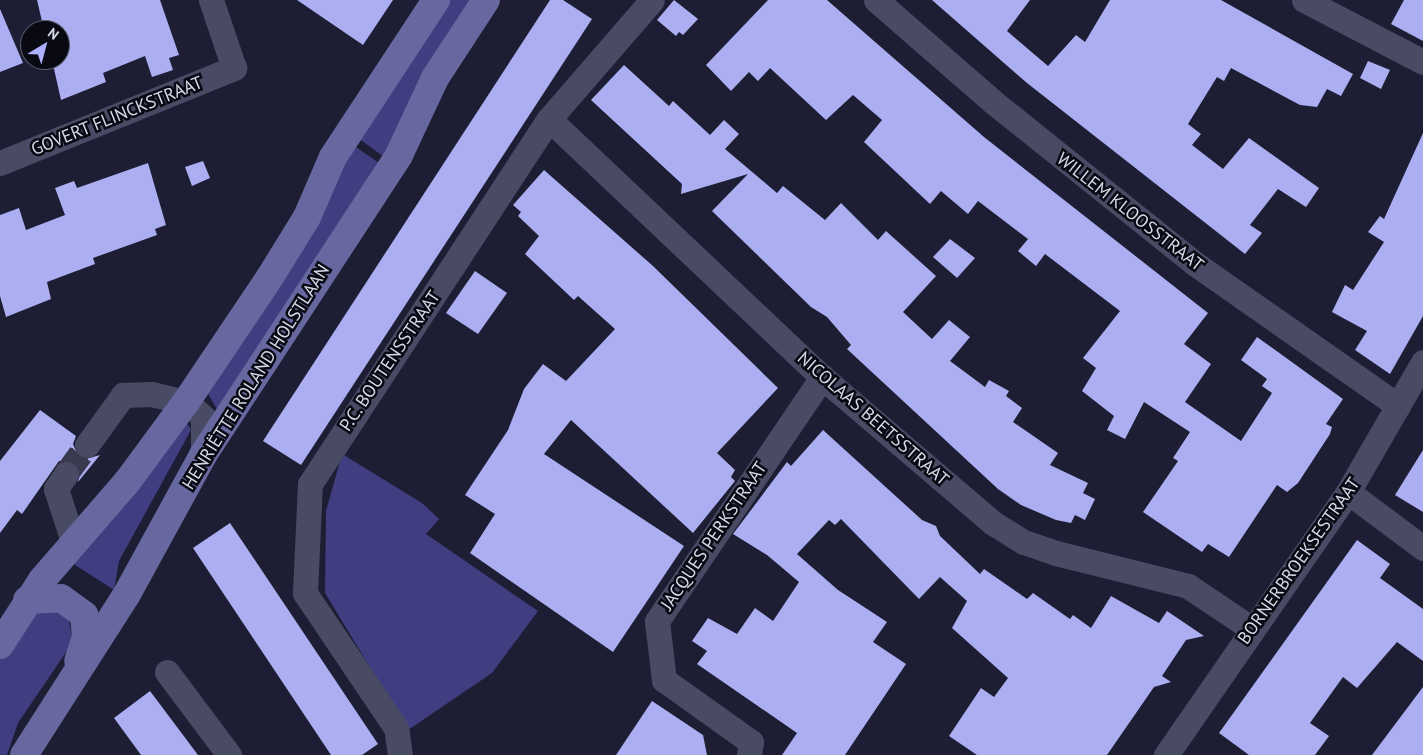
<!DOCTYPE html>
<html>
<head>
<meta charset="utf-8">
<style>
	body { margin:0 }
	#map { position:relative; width:1423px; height:755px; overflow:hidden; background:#1d1d34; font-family:"PT Sans",sans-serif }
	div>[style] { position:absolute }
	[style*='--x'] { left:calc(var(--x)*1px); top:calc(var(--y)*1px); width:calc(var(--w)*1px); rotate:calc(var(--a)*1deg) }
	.green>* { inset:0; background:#403d80 }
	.building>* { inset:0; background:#abaef1 }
	.minor-tunnel>* { height:25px; margin-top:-12.5px; transform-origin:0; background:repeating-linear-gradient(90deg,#39394f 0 25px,transparent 0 37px) }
	.minor>* { height:25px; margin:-12.5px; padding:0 12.5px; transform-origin:12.5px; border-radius:12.5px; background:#494a64 }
	.major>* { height:28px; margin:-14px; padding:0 14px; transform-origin:14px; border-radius:14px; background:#67689f }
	span { translate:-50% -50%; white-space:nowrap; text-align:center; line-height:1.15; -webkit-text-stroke:5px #080912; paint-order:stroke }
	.street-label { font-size:18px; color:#d7d9e8 }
	.north { position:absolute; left:20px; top:20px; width:50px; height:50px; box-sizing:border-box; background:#080912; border:1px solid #5b5c68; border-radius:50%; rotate:37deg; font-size:14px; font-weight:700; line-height:20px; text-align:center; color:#d7d9e8 }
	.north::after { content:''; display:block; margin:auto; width:18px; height:22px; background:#acaffb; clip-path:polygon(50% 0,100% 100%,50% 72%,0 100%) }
</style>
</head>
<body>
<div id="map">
	<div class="green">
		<div style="clip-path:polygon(444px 0,477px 0,387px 159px,355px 136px)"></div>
		<div style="clip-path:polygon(350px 143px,382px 165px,218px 411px,204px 387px)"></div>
		<div style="clip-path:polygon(185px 420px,191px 430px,119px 561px,114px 590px,69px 561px)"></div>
		<div style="clip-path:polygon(342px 454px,422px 503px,439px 519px,426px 534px,538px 611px,492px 673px,408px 730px,325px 593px,326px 511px)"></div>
		<div style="clip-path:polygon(54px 609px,69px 621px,73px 642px,18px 723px,7px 755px,0 755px,0 660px,29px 614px)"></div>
	</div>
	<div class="building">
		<div style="clip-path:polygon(37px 0,160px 0,179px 55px,169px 58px,173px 70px,152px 77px,145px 56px,103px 73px,106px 82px,61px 100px,52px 60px,60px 60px,60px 30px,44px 30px)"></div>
		<div style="clip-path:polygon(297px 0,393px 0,363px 45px)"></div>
		<div style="clip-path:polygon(550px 0,563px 0,592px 19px,301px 465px,263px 441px)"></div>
		<div style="clip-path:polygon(674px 0,698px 19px,683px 35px,679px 32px,676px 36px,657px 20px)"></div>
		<div style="clip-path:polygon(768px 0,827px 0,984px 137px,1208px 313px,1184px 344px,1211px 364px,1185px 402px,1241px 441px,1272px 393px,1262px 386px,1267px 379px,1241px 360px,1257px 337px,1343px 399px,1326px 424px,1332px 427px,1330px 434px,1298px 483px,1287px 492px,1277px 485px,1229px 557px,1208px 544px,1202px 552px,1143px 512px,1178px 461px,1173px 458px,1190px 432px,1144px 402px,1125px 439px,1107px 430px,1114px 416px,1082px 391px,1096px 368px,1083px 358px,1120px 311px,1045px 254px,1036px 266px,1018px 251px,1028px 239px,978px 201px,968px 214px,941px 191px,930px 204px,864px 142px,882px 120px,853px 95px,826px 120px,770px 68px,758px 81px,749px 72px,731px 91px,706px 65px)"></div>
		<div style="clip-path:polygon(932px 0,1030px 0,1007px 31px,1048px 66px,1076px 35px,1085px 42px,1110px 0,1221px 0,1353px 74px,1341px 96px,1327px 89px,1317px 107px,1300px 105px,1231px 68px,1224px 81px,1217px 77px,1188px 124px,1201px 134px,1192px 145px,1223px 169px,1249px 138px,1319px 188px,1306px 207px,1278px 189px,1250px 225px,1262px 233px,1245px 254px,1027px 83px)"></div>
		<div style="clip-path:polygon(1404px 0,1423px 0,1423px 41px,1391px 24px)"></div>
		<div style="clip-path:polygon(0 9px,23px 63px,0 72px)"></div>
		<div style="clip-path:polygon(1368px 61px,1390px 70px,1381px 89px,1360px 78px)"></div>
		<div style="clip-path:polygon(624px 65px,669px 106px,673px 101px,710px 135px,724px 120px,739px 134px,725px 149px,777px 193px,783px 186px,825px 220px,841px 203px,878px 240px,886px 231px,936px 276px,903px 312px,932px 339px,949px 320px,970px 337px,950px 361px,985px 387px,989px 380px,1009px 391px,1006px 396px,1022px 408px,1013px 422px,1058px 453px,1050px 465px,1088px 483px,1083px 493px,1095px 499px,1085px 520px,1075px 515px,1071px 523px,1056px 520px,1021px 505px,998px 489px,847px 349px,851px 345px,827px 317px,811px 307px,712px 211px,748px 174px,681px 194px,682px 184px,591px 100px)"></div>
		<div style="clip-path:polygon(1423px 133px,1423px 316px,1390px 374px,1355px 350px,1367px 331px,1332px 312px,1345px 285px,1353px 290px,1384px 242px,1368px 232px,1380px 216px,1384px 219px)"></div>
		<div style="clip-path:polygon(203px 161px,210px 178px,192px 186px,185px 167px)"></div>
		<div style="clip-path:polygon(148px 163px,166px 225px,155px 229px,157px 235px,93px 258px,95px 264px,47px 282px,51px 299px,6px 317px,0 296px,0 215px,19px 208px,26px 230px,65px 215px,55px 188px,74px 181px,77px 188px)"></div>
		<div style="clip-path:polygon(544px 170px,653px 266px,778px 388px,717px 453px,735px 470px,731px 477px,735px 481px,693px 533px,571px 420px,544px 454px,684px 546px,613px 652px,470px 553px,495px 514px,465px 495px,508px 430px,524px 389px,543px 364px,566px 381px,615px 329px,578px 296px,574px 300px,525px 254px,539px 236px,518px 216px,521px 212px,513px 205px)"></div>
		<div style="clip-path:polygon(950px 239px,975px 258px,957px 278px,933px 257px)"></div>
		<div style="clip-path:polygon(475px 271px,507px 293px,478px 334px,446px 313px)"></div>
		<div style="clip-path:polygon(40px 410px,76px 436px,73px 444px,78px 456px,86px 459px,100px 455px,78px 482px,80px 474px,74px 462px,59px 461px,22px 514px,17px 510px,0 533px,0 461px)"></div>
		<div style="clip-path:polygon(823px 430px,922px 520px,936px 526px,940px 536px,980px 574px,984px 569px,1027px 599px,1033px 593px,1070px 619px,1073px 615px,1091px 628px,1111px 596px,1159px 623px,1167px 611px,1204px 636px,1186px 640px,1162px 676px,1171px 682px,1154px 687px,1107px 755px,977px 755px,949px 736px,981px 688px,994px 697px,1008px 678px,952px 628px,967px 601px,940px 577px,919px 599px,841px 519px,835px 525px,829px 520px,797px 554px,838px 590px,887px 622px,873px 642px,906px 664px,845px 755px,782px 755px,797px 733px,697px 664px,707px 651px,692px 641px,708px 618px,737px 634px,755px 608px,773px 621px,799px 582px,767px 555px,733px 534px,787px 462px,791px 466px)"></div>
		<div style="clip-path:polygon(1423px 450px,1423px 512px,1395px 495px)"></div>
		<div style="clip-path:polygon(230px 523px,378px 744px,362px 755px,331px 755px,193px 548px)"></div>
		<div style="clip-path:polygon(1357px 540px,1390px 564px,1380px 578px,1423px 609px,1423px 661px,1397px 642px,1357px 688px,1343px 677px,1310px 723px,1329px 736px,1315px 755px,1249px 755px,1219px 733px)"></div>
		<div style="clip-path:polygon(1423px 687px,1423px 755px,1372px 755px)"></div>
		<div style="clip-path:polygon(150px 691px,198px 755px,141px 755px,114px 718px)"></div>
		<div style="clip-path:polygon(652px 701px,703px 735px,707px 755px,616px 755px)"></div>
	</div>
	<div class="minor-tunnel">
		<div style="--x:66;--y:474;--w:36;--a:-54"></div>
	</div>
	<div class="minor">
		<div style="--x:876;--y:0;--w:154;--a:41"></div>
		<div style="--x:992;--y:101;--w:259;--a:38.7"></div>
		<div style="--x:1194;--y:263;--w:249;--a:35"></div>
		<div style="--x:1304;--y:0;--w:134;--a:27.5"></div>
		<div style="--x:549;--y:119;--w:376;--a:43.4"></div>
		<div style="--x:822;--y:377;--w:225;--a:40.5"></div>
		<div style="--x:993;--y:523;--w:36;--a:32"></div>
		<div style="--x:1024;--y:542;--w:34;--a:19"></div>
		<div style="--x:1056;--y:553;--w:136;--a:14"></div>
		<div style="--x:1188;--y:586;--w:77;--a:33.9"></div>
		<div style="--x:0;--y:163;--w:253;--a:-22.1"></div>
		<div style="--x:234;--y:68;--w:72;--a:-108.7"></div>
		<div style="--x:87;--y:445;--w:62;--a:-54.2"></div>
		<div style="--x:123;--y:395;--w:28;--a:-2"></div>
		<div style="--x:151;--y:394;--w:36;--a:13"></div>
		<div style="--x:186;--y:402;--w:23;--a:41"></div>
		<div style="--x:203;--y:417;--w:38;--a:90"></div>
		<div style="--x:66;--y:474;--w:18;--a:124"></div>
		<div style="--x:56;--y:489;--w:55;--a:71.9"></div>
		<div style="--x:1348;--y:492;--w:94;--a:36.7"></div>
		<div style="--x:167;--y:672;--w:104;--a:53.2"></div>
		<div style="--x:400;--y:755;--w:27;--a:-98"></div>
		<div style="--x:396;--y:728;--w:163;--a:-124"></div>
		<div style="--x:305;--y:593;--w:109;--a:-87.4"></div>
		<div style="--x:310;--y:484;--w:436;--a:-56.8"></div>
		<div style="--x:549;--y:119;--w:157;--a:-49.1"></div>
		<div style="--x:749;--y:755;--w:13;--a:-81"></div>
		<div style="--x:751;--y:742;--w:107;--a:-144.5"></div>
		<div style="--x:664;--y:680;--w:59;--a:-96.8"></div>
		<div style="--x:657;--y:621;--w:295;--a:-55.9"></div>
		<div style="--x:1166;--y:755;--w:320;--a:-55.3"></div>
		<div style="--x:1348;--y:492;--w:150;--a:-60"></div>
	</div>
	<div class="major">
		<div style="--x:27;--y:600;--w:34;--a:-3"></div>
		<div style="--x:61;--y:598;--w:29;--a:36"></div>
		<div style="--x:84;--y:615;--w:22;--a:85"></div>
		<div style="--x:86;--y:637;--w:25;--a:108"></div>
		<div style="--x:0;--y:645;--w:77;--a:-57.1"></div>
		<div style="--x:42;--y:580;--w:130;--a:-49.1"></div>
		<div style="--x:127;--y:482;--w:99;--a:-53.6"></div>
		<div style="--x:186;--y:402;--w:151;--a:-56.1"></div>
		<div style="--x:270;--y:277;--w:70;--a:-58.3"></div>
		<div style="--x:307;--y:217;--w:65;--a:-66.6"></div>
		<div style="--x:333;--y:157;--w:188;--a:-56.7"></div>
		<div style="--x:24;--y:755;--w:191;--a:-57.4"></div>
		<div style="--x:127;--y:594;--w:158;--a:-61.3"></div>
		<div style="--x:203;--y:455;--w:358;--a:-56.8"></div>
		<div style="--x:399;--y:155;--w:85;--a:-64.9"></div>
		<div style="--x:435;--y:78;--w:93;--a:-56.8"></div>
	</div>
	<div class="street-label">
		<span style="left:117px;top:116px;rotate:-22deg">GOVERT FLINCKSTRAAT</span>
		<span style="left:1130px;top:212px;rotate:38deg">WILLEM KLOOSSTRAAT</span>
		<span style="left:390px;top:361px;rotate:-56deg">P.C. BOUTENSSTRAAT</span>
		<span style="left:256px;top:377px;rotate:-58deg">HENRIËTTE ROLAND HOLSTLAAN</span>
		<span style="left:873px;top:419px;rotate:41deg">NICOLAAS BEETSSTRAAT</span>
		<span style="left:714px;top:536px;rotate:-56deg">JACQUES PERKSTRAAT</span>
		<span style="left:1299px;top:561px;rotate:-55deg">BORNERBROEKSESTRAAT</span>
	</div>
	<div class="north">N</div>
</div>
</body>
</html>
